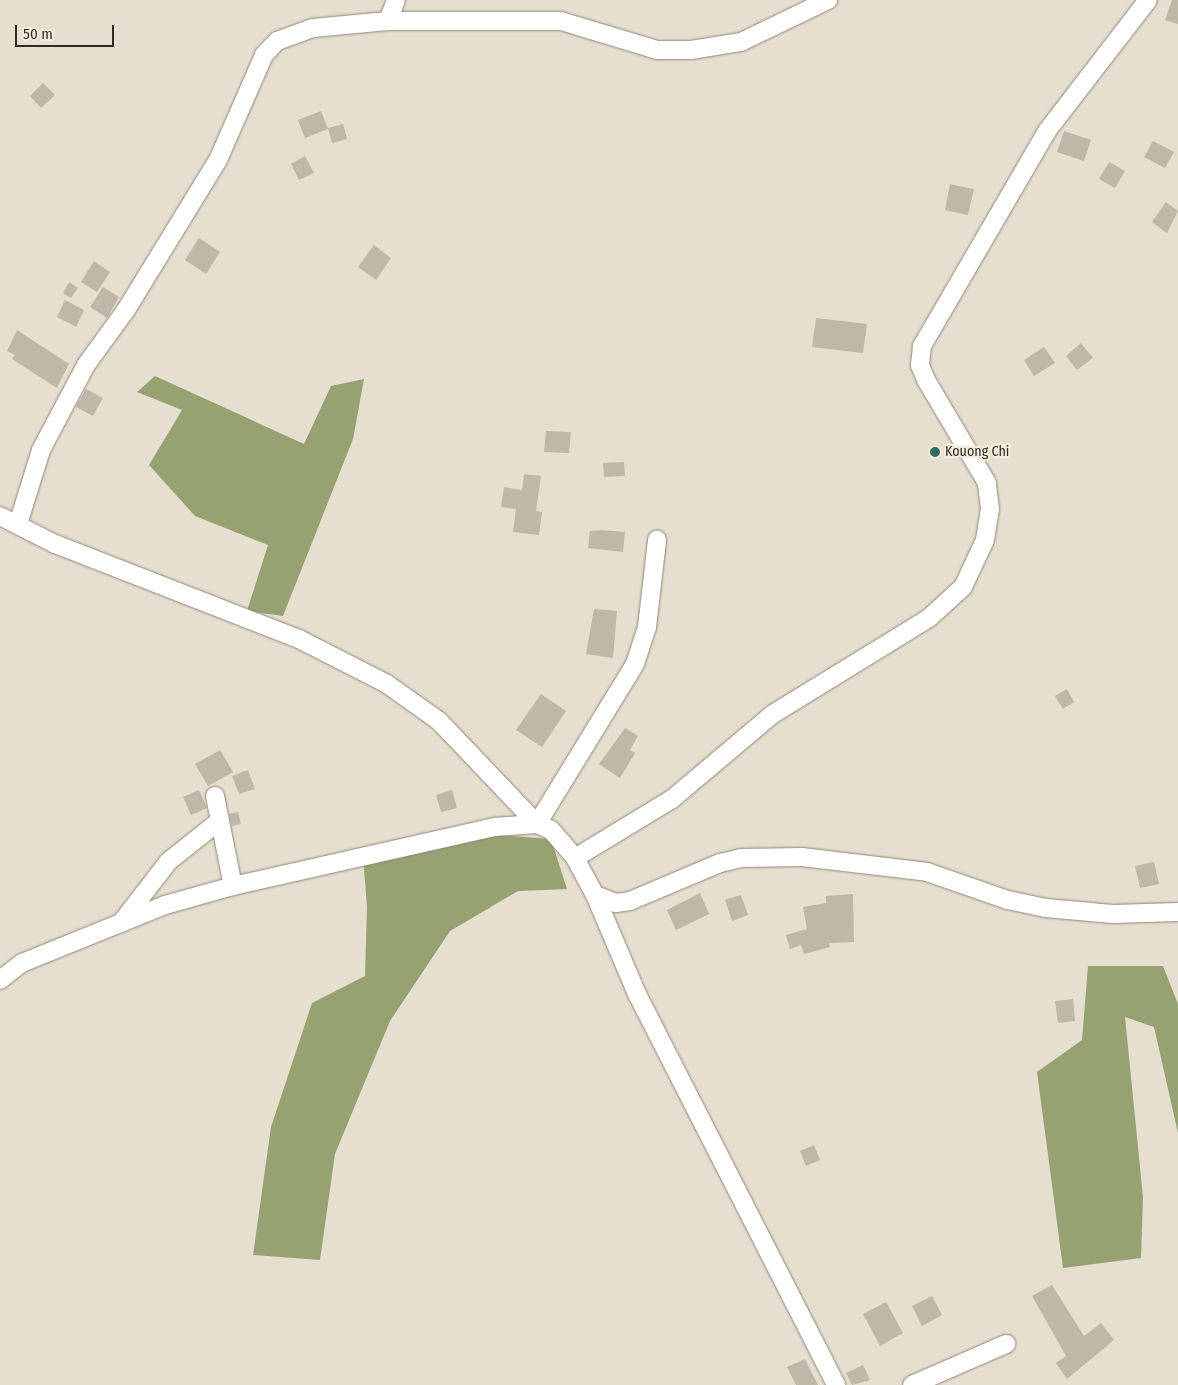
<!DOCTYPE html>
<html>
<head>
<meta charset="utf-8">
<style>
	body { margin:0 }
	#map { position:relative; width:1178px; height:1385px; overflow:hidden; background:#e6dece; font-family:"Fira Sans Condensed",sans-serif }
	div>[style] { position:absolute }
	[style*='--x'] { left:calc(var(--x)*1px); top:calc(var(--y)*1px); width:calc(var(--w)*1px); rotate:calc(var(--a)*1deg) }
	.forest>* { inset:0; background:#97a272 }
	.building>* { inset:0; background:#bfb7a8 }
	.roads { filter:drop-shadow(0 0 1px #8d8677) drop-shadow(0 0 1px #8d8677) }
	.minor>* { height:18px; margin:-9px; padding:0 9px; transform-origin:9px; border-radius:9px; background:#fff }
	.dots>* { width:14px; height:14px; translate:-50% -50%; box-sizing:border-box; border:2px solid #f3ebdb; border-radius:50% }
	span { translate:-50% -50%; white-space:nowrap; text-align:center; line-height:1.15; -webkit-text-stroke:4.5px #f3ebdb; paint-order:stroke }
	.poi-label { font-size:14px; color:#2e2b25 }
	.left { translate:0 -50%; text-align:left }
	.scale { position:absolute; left:15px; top:25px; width:99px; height:22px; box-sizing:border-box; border:2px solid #2e2b25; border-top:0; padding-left:6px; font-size:15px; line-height:18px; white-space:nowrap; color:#2e2b25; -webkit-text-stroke:4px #f3ebdb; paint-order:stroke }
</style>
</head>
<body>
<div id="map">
	<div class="forest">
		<div style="clip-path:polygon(155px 376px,304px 444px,331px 386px,364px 379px,353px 439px,283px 616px,247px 611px,268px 545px,195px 516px,149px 465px,182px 410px,137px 392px)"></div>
		<div style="clip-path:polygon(469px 833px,551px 839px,567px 889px,518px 891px,450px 931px,390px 1021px,335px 1154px,320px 1260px,253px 1255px,271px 1127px,312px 1003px,365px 976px,367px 907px,363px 855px)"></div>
		<div style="clip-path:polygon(1088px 966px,1163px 966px,1178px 1004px,1178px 1133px,1154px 1027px,1125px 1017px,1143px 1197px,1141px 1258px,1063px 1268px,1037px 1072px,1082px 1040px)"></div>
	</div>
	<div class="building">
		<div style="clip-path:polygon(1172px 0,1178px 0,1178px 24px,1165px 20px)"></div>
		<div style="clip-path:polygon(43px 83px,55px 95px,41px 108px,30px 96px)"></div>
		<div style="clip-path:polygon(321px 111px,328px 129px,305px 138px,298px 120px)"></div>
		<div style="clip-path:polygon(343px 124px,347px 139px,332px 143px,328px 128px)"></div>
		<div style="clip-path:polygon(1064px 131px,1091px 140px,1084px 161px,1057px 152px)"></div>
		<div style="clip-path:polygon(1153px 141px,1174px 152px,1165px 168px,1144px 157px)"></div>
		<div style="clip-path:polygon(305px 156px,314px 173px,299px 180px,291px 164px)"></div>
		<div style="clip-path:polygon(1109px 162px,1125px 171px,1115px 188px,1099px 179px)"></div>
		<div style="clip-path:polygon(950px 184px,974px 189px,968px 215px,945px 210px)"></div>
		<div style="clip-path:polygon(1166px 202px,1178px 211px,1167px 233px,1152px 222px)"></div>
		<div style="clip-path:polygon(199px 238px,220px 252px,206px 274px,185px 260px)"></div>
		<div style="clip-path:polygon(374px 245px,391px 258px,376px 280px,358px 267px)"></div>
		<div style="clip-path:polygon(94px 261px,110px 272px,97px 292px,81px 282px)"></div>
		<div style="clip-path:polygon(69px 282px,78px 288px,71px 298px,63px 293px)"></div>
		<div style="clip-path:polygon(103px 287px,119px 297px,107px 318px,90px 307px)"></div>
		<div style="clip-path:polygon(65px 300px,84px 310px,76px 327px,57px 317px)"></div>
		<div style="clip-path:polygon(816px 318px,867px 324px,863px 353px,812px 347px)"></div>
		<div style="clip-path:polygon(17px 330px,69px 364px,57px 388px,12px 359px,15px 355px,7px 351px)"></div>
		<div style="clip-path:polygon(1081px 343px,1093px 358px,1077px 370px,1066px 356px)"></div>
		<div style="clip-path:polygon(1044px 347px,1055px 363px,1034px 376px,1024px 360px)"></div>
		<div style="clip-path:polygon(86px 389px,103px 398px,93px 416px,76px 407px)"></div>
		<div style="clip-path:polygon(546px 431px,571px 432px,569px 453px,544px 452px)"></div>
		<div style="clip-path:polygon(624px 462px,625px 476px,604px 477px,603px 463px)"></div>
		<div style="clip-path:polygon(524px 474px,541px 476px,536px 511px,542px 512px,539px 535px,513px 532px,516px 509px,501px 507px,504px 487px,522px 490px)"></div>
		<div style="clip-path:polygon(602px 530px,625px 532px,623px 552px,588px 548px,590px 531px)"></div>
		<div style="clip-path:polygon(594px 609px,617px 611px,613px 658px,586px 654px)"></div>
		<div style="clip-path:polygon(1067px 689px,1074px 702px,1063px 709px,1055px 696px)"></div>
		<div style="clip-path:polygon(541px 694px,566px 711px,542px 747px,516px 730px)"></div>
		<div style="clip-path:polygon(625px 728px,638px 736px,630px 750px,635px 753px,620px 778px,599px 764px)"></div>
		<div style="clip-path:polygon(220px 750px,233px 772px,208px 786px,195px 764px)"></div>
		<div style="clip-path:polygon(248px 770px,255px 789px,239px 794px,232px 776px)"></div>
		<div style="clip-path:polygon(199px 790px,207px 808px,191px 815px,183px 797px)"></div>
		<div style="clip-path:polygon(452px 790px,457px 808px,441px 812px,436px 795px)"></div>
		<div style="clip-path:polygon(238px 812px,241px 824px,232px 826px,229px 814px)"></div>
		<div style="clip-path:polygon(1154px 862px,1159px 884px,1140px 888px,1135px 866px)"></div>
		<div style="clip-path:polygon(700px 893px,709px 914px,676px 930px,667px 910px)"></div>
		<div style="clip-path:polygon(853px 894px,854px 942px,829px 943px,830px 947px,804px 954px,801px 945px,790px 949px,786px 935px,807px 929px,803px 907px,826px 903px,826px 896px)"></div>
		<div style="clip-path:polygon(741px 895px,748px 915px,732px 921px,725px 900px)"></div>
		<div style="clip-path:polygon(1073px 999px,1075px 1021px,1058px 1023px,1055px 1001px)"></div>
		<div style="clip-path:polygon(814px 1145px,820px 1160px,806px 1166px,800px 1151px)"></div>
		<div style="clip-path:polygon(1052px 1285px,1084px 1336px,1101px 1323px,1114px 1340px,1067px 1379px,1056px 1363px,1066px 1356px,1032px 1296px)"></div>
		<div style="clip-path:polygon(932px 1296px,942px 1315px,922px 1326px,912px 1306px)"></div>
		<div style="clip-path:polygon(886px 1302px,903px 1333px,880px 1346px,863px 1314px)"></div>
		<div style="clip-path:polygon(805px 1359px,818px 1385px,796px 1385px,787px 1367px)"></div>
		<div style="clip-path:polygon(863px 1365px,870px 1380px,852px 1385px,846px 1373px)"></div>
	</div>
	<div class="roads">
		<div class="minor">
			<div style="--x:388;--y:21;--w:22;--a:-69"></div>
			<div style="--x:0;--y:516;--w:62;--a:27"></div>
			<div style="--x:55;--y:544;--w:262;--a:21.3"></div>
			<div style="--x:299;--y:639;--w:99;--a:27.1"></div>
			<div style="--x:387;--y:684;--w:64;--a:35.4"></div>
			<div style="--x:439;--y:721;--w:142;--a:46.4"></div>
			<div style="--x:537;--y:824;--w:188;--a:-58.5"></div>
			<div style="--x:635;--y:664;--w:39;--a:-72"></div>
			<div style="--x:647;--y:627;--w:88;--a:-83.4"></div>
			<div style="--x:18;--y:524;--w:77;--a:-72.7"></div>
			<div style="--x:41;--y:450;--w:96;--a:-62.1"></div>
			<div style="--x:86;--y:365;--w:68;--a:-54"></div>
			<div style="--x:126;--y:310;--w:176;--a:-58.5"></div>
			<div style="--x:218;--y:160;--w:115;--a:-66.3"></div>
			<div style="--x:264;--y:55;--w:19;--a:-47"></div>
			<div style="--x:277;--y:41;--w:38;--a:-20"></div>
			<div style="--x:313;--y:28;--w:75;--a:-5.3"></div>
			<div style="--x:388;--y:21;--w:173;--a:0"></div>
			<div style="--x:561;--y:21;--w:100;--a:16.8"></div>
			<div style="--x:657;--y:50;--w:34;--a:0"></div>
			<div style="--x:691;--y:50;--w:51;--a:-9.1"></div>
			<div style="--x:741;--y:42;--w:97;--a:-25.8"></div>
			<div style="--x:215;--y:796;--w:92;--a:78.7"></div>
			<div style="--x:575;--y:858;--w:114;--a:-31.3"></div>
			<div style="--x:672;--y:799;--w:132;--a:-40.1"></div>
			<div style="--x:773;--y:714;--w:183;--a:-31.6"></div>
			<div style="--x:929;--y:618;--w:46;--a:-42.4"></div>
			<div style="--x:963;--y:587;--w:52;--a:-64.9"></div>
			<div style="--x:985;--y:540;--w:31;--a:-81"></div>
			<div style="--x:990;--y:509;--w:26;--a:-97"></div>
			<div style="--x:987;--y:483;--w:120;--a:-120.6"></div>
			<div style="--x:926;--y:380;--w:16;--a:-112"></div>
			<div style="--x:920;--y:365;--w:19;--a:-84"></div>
			<div style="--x:922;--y:346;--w:249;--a:-59.8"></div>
			<div style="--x:1047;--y:131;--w:165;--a:-52.4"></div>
			<div style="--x:595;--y:895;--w:22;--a:21"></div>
			<div style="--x:616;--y:903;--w:14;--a:-8"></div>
			<div style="--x:630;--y:901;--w:98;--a:-22.9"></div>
			<div style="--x:720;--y:863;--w:22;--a:-13"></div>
			<div style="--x:741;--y:858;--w:61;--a:-0.9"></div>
			<div style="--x:802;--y:857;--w:126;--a:6.8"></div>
			<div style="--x:927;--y:872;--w:86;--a:19.1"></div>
			<div style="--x:1008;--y:900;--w:38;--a:12"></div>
			<div style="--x:1045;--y:908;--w:68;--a:5"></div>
			<div style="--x:1113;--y:914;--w:65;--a:-1.8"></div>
			<div style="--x:121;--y:923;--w:78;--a:-52.3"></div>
			<div style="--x:169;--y:861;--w:63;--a:-38.5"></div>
			<div style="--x:0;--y:980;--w:28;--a:-38"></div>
			<div style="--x:22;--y:963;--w:154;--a:-22.1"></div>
			<div style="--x:165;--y:905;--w:71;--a:-15.6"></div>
			<div style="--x:233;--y:886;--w:268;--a:-12.7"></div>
			<div style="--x:494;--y:827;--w:43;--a:-4"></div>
			<div style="--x:537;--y:824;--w:15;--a:23"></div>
			<div style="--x:551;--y:830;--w:37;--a:49"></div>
			<div style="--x:575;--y:858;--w:42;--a:61.6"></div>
			<div style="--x:595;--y:895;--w:108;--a:67"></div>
			<div style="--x:637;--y:994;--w:439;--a:63"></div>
			<div style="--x:912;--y:1385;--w:103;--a:-23.6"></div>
		</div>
	</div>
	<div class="dots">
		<div style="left:935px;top:452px;background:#2c6d5d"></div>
	</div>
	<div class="poi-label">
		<span class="left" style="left:945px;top:452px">Kouong Chi</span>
	</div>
	<div class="scale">50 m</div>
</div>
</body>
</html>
